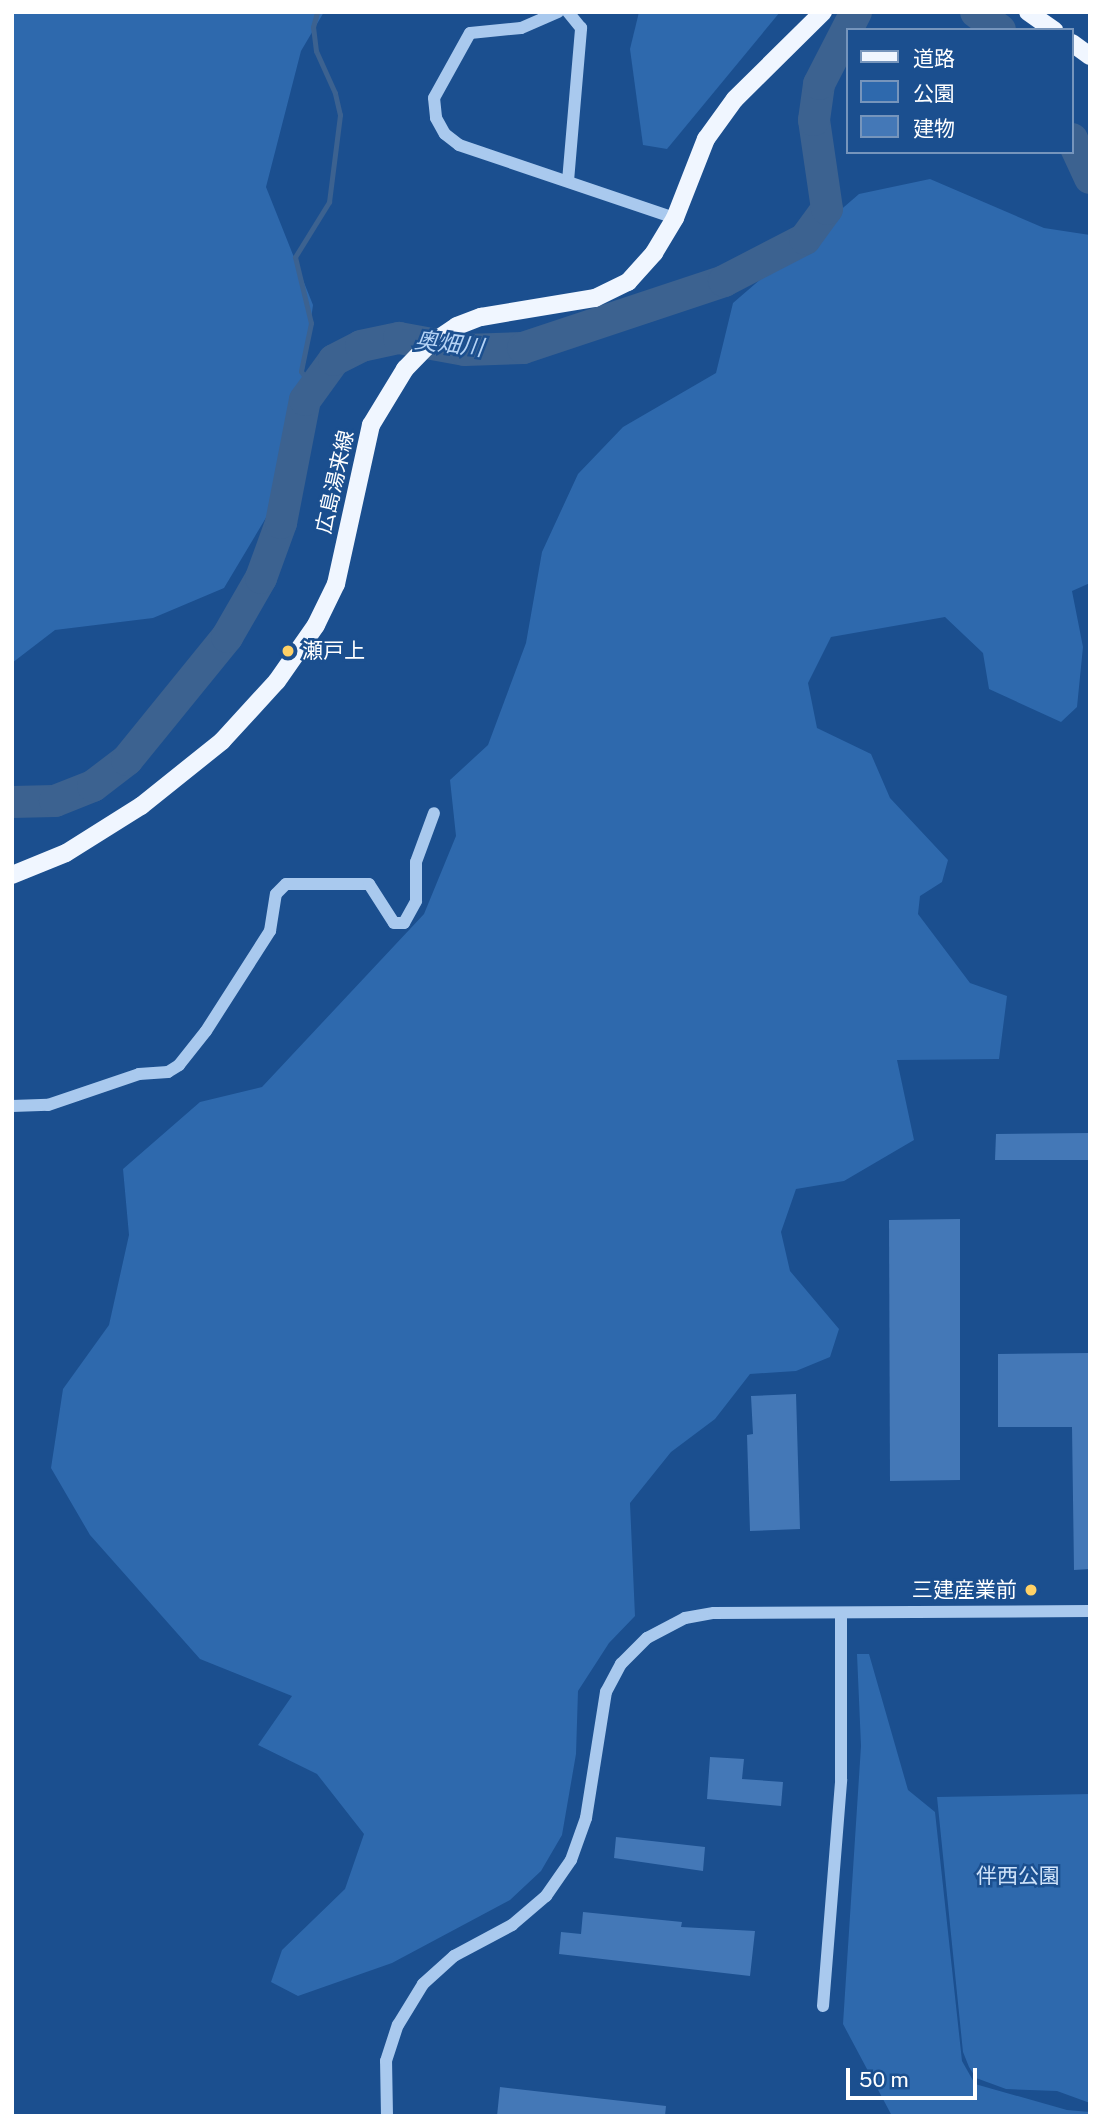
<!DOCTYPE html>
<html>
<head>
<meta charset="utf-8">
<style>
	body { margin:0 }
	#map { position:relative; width:1102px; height:2128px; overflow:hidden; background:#1b4f8f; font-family:"Public Sans","Noto Sans JP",sans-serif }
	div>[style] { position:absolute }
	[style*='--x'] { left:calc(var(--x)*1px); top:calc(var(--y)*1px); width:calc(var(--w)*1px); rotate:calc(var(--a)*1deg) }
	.green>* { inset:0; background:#2e69ad }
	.stream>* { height:5px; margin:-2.5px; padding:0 2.5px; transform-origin:2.5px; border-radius:2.5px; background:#3c6290 }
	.river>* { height:32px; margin:-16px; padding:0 16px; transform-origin:16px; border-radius:16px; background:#3c6290 }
	.building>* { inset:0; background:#4478b7 }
	.minor>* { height:12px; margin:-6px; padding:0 6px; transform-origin:6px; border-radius:6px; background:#a9c9ee }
	.major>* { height:18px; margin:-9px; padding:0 9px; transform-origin:9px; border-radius:9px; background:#f0f6ff }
	.dots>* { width:19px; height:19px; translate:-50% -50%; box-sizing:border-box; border:4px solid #1b4f8f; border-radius:50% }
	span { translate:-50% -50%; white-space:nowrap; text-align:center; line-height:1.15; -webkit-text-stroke:5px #1b4f8f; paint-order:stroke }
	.street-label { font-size:21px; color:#fff }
	.poi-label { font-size:21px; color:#fff }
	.left { translate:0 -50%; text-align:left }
	.right { translate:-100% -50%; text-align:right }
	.park-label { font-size:21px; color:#cfe3fa }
	.water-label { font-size:23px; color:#b5d3f5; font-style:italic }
	.frame { position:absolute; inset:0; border:14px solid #fff; pointer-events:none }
	.legend { position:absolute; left:846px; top:28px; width:228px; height:126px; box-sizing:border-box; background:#1b4f8f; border:2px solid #7695bc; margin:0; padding:9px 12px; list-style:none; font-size:21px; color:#fff }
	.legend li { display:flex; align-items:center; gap:14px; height:35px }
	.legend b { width:35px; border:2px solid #7695bc }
	.scale { position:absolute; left:846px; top:2068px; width:131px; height:32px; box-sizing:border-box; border:4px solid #fff; border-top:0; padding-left:9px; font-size:21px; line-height:24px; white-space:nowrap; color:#fff; -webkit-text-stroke:5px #1b4f8f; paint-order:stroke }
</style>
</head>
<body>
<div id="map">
	<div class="green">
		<div style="clip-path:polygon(12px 12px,324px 12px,301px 51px,266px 187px,313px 305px,294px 443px,267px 516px,224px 588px,153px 618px,55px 630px,12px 663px)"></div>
		<div style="clip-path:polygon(639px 12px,780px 12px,667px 149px,643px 145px,630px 49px)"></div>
		<div style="clip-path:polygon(930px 179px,1044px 228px,1090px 235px,1090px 583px,1072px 591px,1083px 647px,1077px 707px,1061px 722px,989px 689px,983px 653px,945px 617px,831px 637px,808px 683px,817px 728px,871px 754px,890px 798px,948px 860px,942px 882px,920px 896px,918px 914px,970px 983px,1007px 996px,999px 1059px,897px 1060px,914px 1140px,844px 1181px,796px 1189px,781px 1232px,790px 1271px,839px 1329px,830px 1357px,796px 1371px,750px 1374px,715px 1419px,671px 1452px,630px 1503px,635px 1616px,609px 1643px,578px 1691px,576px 1754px,562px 1835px,541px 1871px,510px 1900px,392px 1963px,298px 1996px,271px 1982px,282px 1950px,345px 1889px,364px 1834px,317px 1774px,258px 1745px,292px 1696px,200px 1659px,90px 1535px,51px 1468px,63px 1389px,109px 1325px,129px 1235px,123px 1169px,200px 1102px,262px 1087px,424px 914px,456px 836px,450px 780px,488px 745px,526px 643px,542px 552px,578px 474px,623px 427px,716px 373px,733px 303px,859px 194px)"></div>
		<div style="clip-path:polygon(857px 1654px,869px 1654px,908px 1790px,935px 1812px,962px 2061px,975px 2084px,1067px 2110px,1090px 2112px,1090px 2116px,892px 2116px,843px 2024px,861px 1746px)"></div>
		<div style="clip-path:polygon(1090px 1794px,1090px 2103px,1057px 2091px,1006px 2089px,976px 2078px,969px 2067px,963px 2052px,937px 1797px)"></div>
	</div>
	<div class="stream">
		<div style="--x:312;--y:387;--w:19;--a:-125"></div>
		<div style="--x:301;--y:371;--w:49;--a:-78.2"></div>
		<div style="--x:311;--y:323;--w:68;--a:-103.6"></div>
		<div style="--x:295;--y:257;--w:65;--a:-58.3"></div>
		<div style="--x:329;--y:202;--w:88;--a:-82.8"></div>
		<div style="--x:340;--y:115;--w:23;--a:-103"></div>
		<div style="--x:335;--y:93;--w:46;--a:-114.3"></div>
		<div style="--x:316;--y:51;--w:24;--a:-97"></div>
		<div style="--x:313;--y:27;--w:16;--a:-75"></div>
	</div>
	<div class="river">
		<div style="--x:976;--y:12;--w:30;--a:37"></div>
		<div style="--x:1072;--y:139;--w:43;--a:65.2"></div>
		<div style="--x:12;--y:802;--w:43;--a:-1.3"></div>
		<div style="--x:55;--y:801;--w:41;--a:-21.5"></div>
		<div style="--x:93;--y:786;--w:43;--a:-37.4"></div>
		<div style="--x:127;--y:760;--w:159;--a:-50.9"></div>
		<div style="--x:227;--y:637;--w:68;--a:-60"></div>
		<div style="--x:261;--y:578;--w:59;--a:-70"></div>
		<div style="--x:281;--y:523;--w:125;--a:-79"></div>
		<div style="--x:305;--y:400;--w:49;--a:-54.1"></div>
		<div style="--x:334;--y:360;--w:30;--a:-27"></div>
		<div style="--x:361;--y:346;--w:39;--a:-12"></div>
		<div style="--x:399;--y:338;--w:67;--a:10.3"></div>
		<div style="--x:465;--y:350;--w:58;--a:-2"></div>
		<div style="--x:523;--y:348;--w:212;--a:-18.4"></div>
		<div style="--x:724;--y:281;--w:91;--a:-27.4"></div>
		<div style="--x:805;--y:239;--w:37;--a:-54"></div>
		<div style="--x:827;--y:209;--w:90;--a:-98.3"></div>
		<div style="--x:814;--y:120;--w:36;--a:-82"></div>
		<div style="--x:819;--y:84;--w:81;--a:-62.8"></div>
	</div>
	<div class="building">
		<div style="clip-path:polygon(1090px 1133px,1090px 1160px,995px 1160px,996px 1134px)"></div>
		<div style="clip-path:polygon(960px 1219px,960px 1480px,890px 1481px,889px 1220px)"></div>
		<div style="clip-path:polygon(1090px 1353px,1090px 1569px,1074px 1570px,1072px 1427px,998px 1427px,998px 1354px)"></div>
		<div style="clip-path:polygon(796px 1394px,800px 1529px,750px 1531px,747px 1435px,753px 1434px,751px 1396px)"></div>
		<div style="clip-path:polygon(710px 1757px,744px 1759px,742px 1779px,783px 1782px,781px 1806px,707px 1799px)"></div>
		<div style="clip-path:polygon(616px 1837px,705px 1847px,703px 1871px,614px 1858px)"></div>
		<div style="clip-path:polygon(583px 1912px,682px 1922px,681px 1927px,755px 1931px,750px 1976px,559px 1954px,561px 1932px,581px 1934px)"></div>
		<div style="clip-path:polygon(500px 2087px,666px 2106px,665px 2116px,497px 2116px)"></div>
	</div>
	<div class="minor">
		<div style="--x:558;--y:12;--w:40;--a:156.6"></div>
		<div style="--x:521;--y:28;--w:51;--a:174.4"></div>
		<div style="--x:470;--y:33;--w:74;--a:119"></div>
		<div style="--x:434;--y:98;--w:20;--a:84"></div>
		<div style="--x:436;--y:118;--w:18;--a:61"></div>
		<div style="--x:445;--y:134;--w:18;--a:38"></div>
		<div style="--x:459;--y:145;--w:228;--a:18.7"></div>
		<div style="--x:568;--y:181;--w:154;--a:-85.1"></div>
		<div style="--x:581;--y:28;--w:21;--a:-129"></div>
		<div style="--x:12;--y:1106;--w:36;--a:-2"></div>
		<div style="--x:48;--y:1105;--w:96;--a:-18.8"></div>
		<div style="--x:139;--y:1074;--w:29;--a:-4"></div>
		<div style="--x:168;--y:1072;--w:13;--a:-32"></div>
		<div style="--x:179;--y:1065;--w:43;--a:-51.5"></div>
		<div style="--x:206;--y:1031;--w:119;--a:-57.4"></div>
		<div style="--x:270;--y:931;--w:37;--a:-81"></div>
		<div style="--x:276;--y:894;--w:14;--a:-45"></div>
		<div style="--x:286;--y:884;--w:83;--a:0"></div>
		<div style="--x:369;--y:884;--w:46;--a:57.3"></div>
		<div style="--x:394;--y:923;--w:10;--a:0"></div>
		<div style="--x:404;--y:923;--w:25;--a:-61"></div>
		<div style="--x:416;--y:901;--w:39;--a:-90"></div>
		<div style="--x:416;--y:862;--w:52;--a:-69.8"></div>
		<div style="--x:823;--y:2006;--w:227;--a:-85.4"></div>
		<div style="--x:841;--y:1780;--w:167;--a:-90"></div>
		<div style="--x:387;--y:2116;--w:55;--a:-91"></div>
		<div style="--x:386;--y:2061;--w:38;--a:-72"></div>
		<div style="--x:398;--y:2025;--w:48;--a:-58.6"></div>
		<div style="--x:423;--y:1984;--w:42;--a:-42.1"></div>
		<div style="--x:454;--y:1956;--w:66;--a:-28.1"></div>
		<div style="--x:512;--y:1925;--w:45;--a:-40.5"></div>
		<div style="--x:546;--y:1896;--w:44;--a:-55.2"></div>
		<div style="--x:571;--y:1860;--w:45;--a:-70.3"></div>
		<div style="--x:586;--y:1818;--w:128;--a:-81"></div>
		<div style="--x:606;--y:1692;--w:32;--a:-62"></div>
		<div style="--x:621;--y:1664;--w:37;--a:-45"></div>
		<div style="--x:647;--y:1638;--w:43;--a:-27.8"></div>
		<div style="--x:685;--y:1618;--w:29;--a:-10"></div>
		<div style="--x:714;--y:1613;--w:376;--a:-0.3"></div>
	</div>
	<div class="major">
		<div style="--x:1028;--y:12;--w:32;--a:35"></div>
		<div style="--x:1072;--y:43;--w:22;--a:36"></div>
		<div style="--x:12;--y:875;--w:58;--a:-22.2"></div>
		<div style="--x:66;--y:853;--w:89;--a:-32.1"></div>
		<div style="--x:141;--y:806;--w:104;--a:-38.7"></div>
		<div style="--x:222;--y:741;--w:81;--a:-47.5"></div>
		<div style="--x:277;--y:681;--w:68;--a:-55.1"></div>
		<div style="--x:316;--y:625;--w:46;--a:-64"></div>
		<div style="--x:336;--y:584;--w:163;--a:-77.6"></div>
		<div style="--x:371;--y:425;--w:66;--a:-58.7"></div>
		<div style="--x:405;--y:369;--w:30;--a:-46"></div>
		<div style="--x:426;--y:347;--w:37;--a:-34"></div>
		<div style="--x:457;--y:326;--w:26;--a:-21"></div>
		<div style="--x:481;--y:317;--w:116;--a:-9.5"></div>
		<div style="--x:595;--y:298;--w:37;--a:-26"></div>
		<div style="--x:628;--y:282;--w:39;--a:-48"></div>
		<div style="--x:654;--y:253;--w:41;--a:-59"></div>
		<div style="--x:675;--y:218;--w:85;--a:-68.6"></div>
		<div style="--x:706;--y:139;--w:49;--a:-54.1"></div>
		<div style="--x:735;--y:99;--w:124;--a:-44.7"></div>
	</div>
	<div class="dots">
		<div style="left:288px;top:651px;background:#ffd166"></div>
		<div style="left:1031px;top:1590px;background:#ffd166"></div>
	</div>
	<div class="street-label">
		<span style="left:335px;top:482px;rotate:-77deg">広島湯来線</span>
	</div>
	<div class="poi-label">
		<span class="left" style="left:302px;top:651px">瀬戸上</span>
		<span class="right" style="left:1017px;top:1590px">三建産業前</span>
	</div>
	<div class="park-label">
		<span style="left:1018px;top:1876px">伴西公園</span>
	</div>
	<div class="water-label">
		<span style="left:449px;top:344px;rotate:7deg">奥畑川</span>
	</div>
	<div class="frame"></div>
	<ul class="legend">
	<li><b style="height:9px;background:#f0f6ff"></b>道路</li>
	<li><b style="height:19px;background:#2e69ad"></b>公園</li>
	<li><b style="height:19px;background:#4478b7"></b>建物</li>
	</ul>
	<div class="scale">50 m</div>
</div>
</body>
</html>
